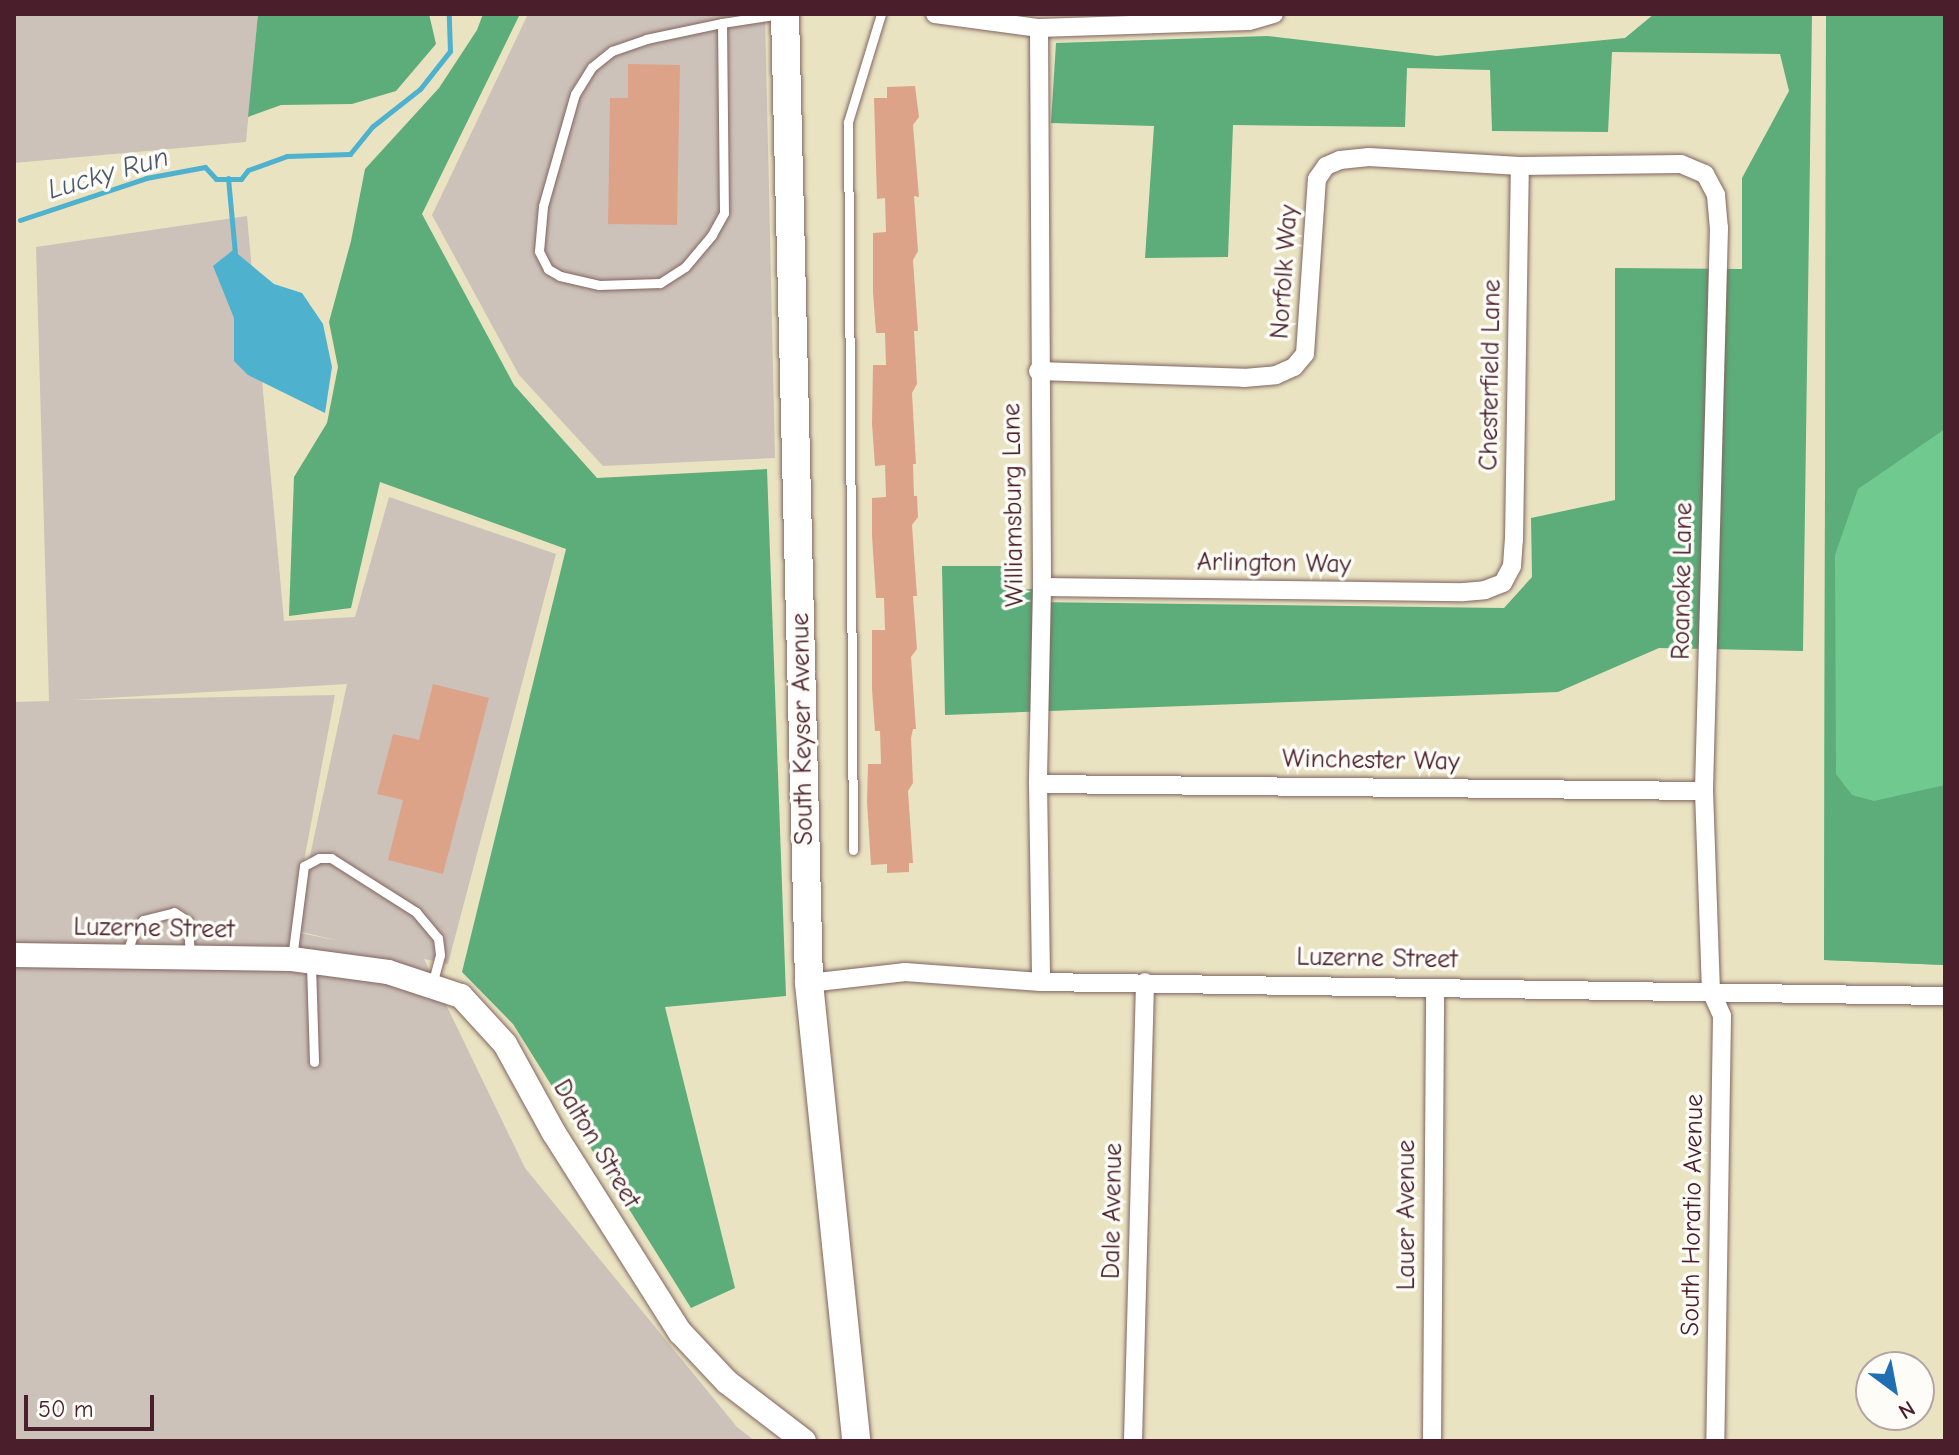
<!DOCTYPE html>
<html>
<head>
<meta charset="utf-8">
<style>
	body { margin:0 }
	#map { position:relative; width:1959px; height:1455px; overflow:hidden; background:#e9e3c2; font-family:"Comic Neue",sans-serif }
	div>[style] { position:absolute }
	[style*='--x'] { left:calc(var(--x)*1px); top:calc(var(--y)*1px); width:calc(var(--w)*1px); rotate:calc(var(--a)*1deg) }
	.industrial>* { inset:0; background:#ccc2b9 }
	.green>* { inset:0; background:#70c98f }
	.forest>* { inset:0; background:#5cad7a }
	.water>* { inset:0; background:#4eb1cd }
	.stream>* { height:5px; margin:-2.5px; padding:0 2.5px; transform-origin:2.5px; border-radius:2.5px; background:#4eb1cd }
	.building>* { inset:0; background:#dca388 }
	.roads { filter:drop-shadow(0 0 2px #826460) drop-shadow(0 0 2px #826460) }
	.lane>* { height:9px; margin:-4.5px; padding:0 4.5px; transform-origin:4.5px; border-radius:4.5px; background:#fff }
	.street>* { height:18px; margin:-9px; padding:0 9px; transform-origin:9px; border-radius:9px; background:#fff }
	.secondary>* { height:24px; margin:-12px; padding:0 12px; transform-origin:12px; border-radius:12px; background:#fff }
	.primary>* { height:28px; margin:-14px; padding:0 14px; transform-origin:14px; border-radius:14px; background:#fff }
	span { translate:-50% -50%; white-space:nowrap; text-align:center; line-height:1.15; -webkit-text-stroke:7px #fdfcf7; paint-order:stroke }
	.street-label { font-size:26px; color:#4a1f2b }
	.water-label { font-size:28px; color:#4c596c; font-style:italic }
	.frame { position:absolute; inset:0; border:16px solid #4a1f2b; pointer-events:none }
	.north { position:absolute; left:1855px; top:1351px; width:80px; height:80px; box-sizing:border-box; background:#fdfcf7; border:2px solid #b5a4a5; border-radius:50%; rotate:148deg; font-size:22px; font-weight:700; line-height:32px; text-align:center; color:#4a1f2b }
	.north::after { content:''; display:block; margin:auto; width:28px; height:36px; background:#1f6fb2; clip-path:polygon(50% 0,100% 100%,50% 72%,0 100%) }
	.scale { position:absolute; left:24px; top:1395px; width:130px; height:36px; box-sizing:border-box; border:4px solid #4a1f2b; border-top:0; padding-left:10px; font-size:24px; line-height:28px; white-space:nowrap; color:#4a1f2b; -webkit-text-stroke:6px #fdfcf7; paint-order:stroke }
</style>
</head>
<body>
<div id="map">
	<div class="industrial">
		<div style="clip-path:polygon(14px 14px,258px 14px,246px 142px,14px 163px)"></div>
		<div style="clip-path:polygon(528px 14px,765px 14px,775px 458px,603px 466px,519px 375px,432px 215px)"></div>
		<div style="clip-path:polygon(evenodd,247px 216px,284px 621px,355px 617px,389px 497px,556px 554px,448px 964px,424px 959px,525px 1168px,737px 1427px,755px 1441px,14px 1441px,14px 702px,49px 701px,36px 247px,247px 216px,347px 684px,294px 930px,339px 941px,291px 931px,335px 695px,72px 700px,347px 684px)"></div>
	</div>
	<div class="green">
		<div style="clip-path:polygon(1826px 14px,1945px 14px,1945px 965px,1824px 960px)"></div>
	</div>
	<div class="forest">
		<div style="clip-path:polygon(258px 14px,429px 14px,436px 44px,396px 91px,352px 104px,281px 105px,248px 117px)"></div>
		<div style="clip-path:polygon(483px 14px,520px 14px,422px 214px,514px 385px,597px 478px,767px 469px,786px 996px,665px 1007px,735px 1288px,691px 1308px,513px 1024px,462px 972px,566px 549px,380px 482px,351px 608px,289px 616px,294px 477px,327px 423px,338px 367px,329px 322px,351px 241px,365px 169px,439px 88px,477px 30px)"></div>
		<div style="clip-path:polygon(1654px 14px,1812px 14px,1803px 651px,1659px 648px,1558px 692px,945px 715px,942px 566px,1008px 566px,1008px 590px,1034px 589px,1033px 602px,1504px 608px,1532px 577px,1531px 518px,1615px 500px,1615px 268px,1742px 269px,1742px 178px,1789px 91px,1780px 54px,1612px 52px,1608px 132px,1492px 131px,1490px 70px,1407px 68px,1405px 127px,1233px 125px,1228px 257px,1145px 258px,1154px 126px,1051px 123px,1056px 43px,1267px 36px,1437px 56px,1625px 38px)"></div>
		<div style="clip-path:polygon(1826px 14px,1945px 14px,1945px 429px,1858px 489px,1835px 555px,1836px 774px,1852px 795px,1874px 801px,1945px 785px,1945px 965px,1824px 960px)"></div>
	</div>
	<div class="water">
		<div style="clip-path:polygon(233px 250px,274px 284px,302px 293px,323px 324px,332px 367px,325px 413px,248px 375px,234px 361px,234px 318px,213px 266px)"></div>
	</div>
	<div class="stream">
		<div style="--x:228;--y:178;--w:76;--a:84.7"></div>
		<div style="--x:20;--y:220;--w:133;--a:-18.4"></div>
		<div style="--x:146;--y:178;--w:60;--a:-10.6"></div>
		<div style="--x:205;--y:167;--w:16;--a:47"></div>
		<div style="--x:216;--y:179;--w:25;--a:0"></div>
		<div style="--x:241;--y:179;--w:11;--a:-52"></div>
		<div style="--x:248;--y:170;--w:41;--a:-19.7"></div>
		<div style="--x:287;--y:156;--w:63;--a:-1.8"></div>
		<div style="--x:350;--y:154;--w:36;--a:-51"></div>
		<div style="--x:373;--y:126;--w:60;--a:-38.2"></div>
		<div style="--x:420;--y:89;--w:48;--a:-51.7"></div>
		<div style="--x:450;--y:51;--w:37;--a:-92"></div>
	</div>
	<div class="building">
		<div style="clip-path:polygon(628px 64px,680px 65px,677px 225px,608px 224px,610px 98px,628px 98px)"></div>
		<div style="clip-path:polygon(915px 86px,919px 117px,913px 125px,919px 197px,914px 196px,918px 251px,913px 260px,918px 331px,914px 331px,917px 384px,912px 393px,916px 464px,913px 464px,914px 496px,917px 496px,918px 517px,912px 525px,917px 596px,913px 596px,917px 649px,911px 657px,916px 729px,913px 729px,911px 738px,913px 783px,908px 791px,913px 863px,909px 863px,909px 872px,887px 873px,887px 864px,871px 865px,867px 802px,868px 764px,881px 764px,880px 731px,875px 731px,872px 689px,872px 630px,885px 630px,884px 598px,876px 598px,872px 536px,872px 498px,886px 497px,885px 465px,875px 466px,872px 424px,873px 365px,886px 365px,885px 333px,876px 333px,873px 292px,873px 233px,886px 232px,885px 198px,877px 199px,874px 98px,887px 98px,887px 87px)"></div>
		<div style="clip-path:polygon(433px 684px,489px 698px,443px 874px,388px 860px,403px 800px,377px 794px,393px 734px,419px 740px)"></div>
	</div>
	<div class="roads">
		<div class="lane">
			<div style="--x:722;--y:23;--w:190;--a:89.4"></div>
			<div style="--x:724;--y:213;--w:25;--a:119"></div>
			<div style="--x:712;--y:235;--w:42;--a:130.2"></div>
			<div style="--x:685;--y:267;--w:30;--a:147"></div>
			<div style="--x:660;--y:283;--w:61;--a:178.1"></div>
			<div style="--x:599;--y:285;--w:40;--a:-167"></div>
			<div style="--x:560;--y:276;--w:14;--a:-150"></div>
			<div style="--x:548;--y:269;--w:20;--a:-117"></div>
			<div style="--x:539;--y:251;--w:45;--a:-84.9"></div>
			<div style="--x:543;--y:206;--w:116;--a:-74.1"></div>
			<div style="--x:575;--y:94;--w:32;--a:-58"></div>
			<div style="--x:592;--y:67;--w:26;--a:-39"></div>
			<div style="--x:612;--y:51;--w:36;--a:-19"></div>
			<div style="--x:646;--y:39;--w:78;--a:-11.9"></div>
			<div style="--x:722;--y:23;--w:59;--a:-8.8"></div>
			<div style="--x:853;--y:850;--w:728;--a:-90.39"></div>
			<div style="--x:848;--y:122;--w:113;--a:-73"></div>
			<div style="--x:127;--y:953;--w:25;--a:-72"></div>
			<div style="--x:135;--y:929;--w:12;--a:-48"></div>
			<div style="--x:143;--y:920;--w:32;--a:-14"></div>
			<div style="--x:174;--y:912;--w:17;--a:33"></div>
			<div style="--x:188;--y:921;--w:33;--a:87"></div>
			<div style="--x:292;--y:958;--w:93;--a:-82.6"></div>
			<div style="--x:304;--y:866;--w:17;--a:-28"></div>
			<div style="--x:319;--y:858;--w:12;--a:0"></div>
			<div style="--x:331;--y:858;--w:101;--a:32.4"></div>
			<div style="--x:416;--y:912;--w:34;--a:50"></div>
			<div style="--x:438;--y:938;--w:17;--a:83"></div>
			<div style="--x:440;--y:955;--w:31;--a:105"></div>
			<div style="--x:311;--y:965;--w:97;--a:88.2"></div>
		</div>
		<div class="street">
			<div style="--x:935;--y:14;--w:105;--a:7.7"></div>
			<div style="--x:1039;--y:28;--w:210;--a:-1.9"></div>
			<div style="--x:1249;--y:21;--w:26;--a:-16"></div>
			<div style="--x:1039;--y:28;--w:559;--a:89.69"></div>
			<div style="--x:1042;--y:587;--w:197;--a:91.2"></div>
			<div style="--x:1038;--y:784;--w:198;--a:89.1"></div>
			<div style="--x:1038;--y:371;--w:206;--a:1.9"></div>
			<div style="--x:1244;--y:378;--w:32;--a:-5"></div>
			<div style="--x:1276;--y:375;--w:20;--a:-24"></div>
			<div style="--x:1294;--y:367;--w:17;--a:-50"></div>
			<div style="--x:1305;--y:354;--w:175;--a:-86.1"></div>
			<div style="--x:1317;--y:179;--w:16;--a:-55"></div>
			<div style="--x:1326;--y:166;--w:15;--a:-23"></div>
			<div style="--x:1340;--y:160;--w:29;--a:-6"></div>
			<div style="--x:1369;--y:157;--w:151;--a:3.4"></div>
			<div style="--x:1520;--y:166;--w:161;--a:-0.7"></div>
			<div style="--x:1681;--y:164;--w:26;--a:23"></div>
			<div style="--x:1705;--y:174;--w:24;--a:62"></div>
			<div style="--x:1716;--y:195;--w:33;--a:85"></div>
			<div style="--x:1719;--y:228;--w:563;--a:91.53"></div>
			<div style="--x:1704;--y:791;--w:200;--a:88"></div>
			<div style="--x:1711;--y:991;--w:27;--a:66"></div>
			<div style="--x:1722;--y:1016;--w:425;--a:90.9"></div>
			<div style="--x:1042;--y:587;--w:422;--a:0.7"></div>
			<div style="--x:1464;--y:592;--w:21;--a:-5"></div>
			<div style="--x:1485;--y:590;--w:19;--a:-21"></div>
			<div style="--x:1503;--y:583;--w:19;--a:-62"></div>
			<div style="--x:1512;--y:566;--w:26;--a:-86"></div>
			<div style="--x:1514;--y:540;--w:374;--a:-89.1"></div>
			<div style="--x:1038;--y:784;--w:666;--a:0.6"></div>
			<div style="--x:809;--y:983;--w:97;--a:-6.5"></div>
			<div style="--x:905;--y:972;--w:136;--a:4.2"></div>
			<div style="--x:1041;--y:982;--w:904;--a:0.89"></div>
			<div style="--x:1133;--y:1441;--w:459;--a:-88.5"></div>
			<div style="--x:1432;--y:1441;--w:452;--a:-89.6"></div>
		</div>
		<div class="secondary">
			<div style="--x:14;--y:955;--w:278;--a:0.8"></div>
			<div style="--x:292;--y:959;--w:97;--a:7.7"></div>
			<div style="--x:388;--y:972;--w:77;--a:18.2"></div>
			<div style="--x:461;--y:996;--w:65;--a:47.5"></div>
			<div style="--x:505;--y:1044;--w:102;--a:61.2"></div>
			<div style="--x:554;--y:1133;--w:236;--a:57.7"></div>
			<div style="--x:680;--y:1332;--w:69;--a:46.8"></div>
			<div style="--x:727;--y:1382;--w:97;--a:37.5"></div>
		</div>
		<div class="primary">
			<div style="--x:785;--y:14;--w:969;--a:88.58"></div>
			<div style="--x:809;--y:983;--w:460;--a:84.1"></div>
		</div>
	</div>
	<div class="street-label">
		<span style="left:1285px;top:272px;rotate:-86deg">Norfolk Way</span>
		<span style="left:1491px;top:375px;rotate:-89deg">Chesterfield Lane</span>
		<span style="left:1014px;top:505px;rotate:-91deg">Williamsburg Lane</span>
		<span style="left:1274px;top:564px;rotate:1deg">Arlington Way</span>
		<span style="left:1683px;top:581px;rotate:-89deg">Roanoke Lane</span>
		<span style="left:803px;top:729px;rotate:-91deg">South Keyser Avenue</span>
		<span style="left:1371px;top:761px;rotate:1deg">Winchester Way</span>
		<span style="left:154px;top:929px;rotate:1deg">Luzerne Street</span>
		<span style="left:1377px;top:959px;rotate:1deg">Luzerne Street</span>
		<span style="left:596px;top:1144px;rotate:59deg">Dalton Street</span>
		<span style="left:1113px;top:1211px;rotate:-89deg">Dale Avenue</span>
		<span style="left:1407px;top:1215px;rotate:-90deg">Lauer Avenue</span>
		<span style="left:1693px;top:1215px;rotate:-89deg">South Horatio Avenue</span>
	</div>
	<div class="water-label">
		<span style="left:108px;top:173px;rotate:-16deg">Lucky Run</span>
	</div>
	<div class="frame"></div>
	<div class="north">N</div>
	<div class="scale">50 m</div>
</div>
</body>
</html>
